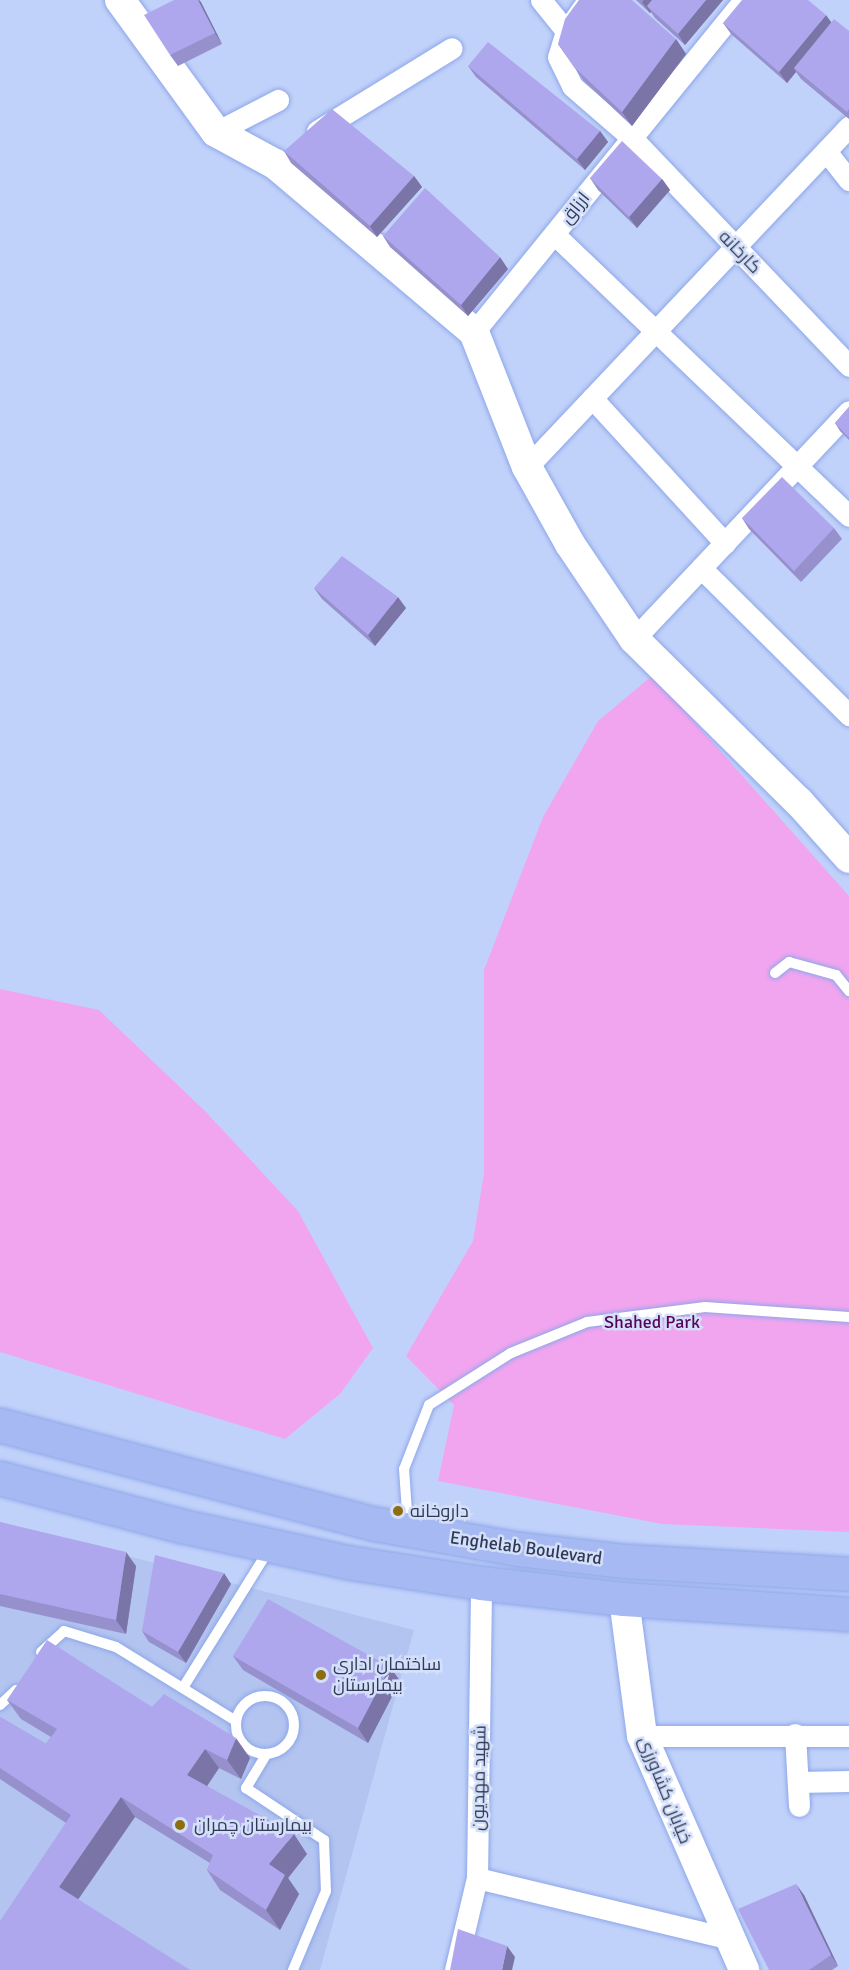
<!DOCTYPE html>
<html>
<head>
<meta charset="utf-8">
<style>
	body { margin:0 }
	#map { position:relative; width:849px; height:1970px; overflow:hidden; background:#c1d2fa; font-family:Signika,Cairo,sans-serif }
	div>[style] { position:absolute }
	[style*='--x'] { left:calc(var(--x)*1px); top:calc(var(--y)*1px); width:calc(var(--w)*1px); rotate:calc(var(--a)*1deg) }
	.built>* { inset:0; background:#b3c4f0 }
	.green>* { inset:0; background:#f2a5ef }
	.roads { filter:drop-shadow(0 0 2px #8ea7e9) drop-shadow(0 0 2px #8ea7e9) }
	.lane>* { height:10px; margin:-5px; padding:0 5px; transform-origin:5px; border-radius:5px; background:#fff }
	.lane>.ring { margin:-5px; padding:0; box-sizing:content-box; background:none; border:10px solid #fff; border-radius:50% }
	.street>* { height:21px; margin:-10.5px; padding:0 10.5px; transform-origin:10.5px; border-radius:10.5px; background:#fff }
	.secondary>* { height:30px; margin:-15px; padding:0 15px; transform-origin:15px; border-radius:15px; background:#fff }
	.primary>* { height:33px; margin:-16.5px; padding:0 16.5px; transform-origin:16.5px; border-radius:16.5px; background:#a6b9f2 }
	.wall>* { inset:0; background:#9690cc }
	.shaded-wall>* { inset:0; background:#7a75a6 }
	.building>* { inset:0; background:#aea7ed }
	.dots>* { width:16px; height:16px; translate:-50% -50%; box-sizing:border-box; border:3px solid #d4dffa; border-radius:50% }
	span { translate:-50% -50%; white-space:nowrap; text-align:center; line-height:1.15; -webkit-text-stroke:5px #d4dffa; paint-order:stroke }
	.street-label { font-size:18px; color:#303a55 }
	.park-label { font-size:18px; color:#580459 }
	.poi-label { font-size:18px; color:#303a55 }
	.left { translate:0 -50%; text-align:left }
</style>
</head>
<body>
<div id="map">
	<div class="built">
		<div style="clip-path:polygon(0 1523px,414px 1630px,320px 1970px,0 1970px)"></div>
	</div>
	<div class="green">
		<div style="clip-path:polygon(653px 675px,849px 896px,849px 1532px,662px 1524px,438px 1481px,454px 1405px,406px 1356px,473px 1241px,484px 1173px,484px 970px,543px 817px,598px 721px)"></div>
		<div style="clip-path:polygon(0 989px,99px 1010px,205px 1111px,298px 1211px,373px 1348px,340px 1394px,285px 1439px,0 1352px)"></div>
	</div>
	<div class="roads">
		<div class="lane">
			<div style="--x:775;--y:973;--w:18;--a:-38"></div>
			<div style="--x:789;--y:962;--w:49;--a:15.5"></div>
			<div style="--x:836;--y:975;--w:21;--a:51"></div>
			<div style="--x:408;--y:1527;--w:58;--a:-93.9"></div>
			<div style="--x:404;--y:1469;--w:69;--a:-68.7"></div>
			<div style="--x:429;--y:1405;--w:97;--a:-32.4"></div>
			<div style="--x:511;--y:1353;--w:82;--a:-22.2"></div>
			<div style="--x:587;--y:1322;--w:119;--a:-7.2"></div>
			<div style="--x:705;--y:1307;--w:144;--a:4"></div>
			<div style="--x:41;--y:1652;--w:31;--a:-42"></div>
			<div style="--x:64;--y:1631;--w:54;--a:17.1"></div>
			<div style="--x:116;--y:1647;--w:141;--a:31.7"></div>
			<div style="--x:184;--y:1686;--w:163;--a:-58.1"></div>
			<div class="ring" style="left:236px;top:1696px;width:48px;height:48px"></div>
			<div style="--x:0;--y:1705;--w:22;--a:-43"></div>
			<div style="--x:266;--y:1755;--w:39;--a:121"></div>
			<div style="--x:246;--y:1788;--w:94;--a:33.7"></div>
			<div style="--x:324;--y:1840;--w:51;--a:87.8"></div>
			<div style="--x:326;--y:1891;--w:86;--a:112.7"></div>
		</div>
		<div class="street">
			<div style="--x:541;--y:0;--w:40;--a:51"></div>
			<div style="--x:588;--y:0;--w:38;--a:125"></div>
			<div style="--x:566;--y:31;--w:27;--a:107"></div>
			<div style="--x:558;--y:57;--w:32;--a:64"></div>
			<div style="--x:572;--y:86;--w:79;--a:40.9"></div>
			<div style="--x:632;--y:138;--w:315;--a:46.4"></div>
			<div style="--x:317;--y:131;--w:158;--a:-31.6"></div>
			<div style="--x:216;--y:132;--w:70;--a:-27.3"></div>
			<div style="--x:826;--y:151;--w:37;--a:52"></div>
			<div style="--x:554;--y:234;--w:408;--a:43.7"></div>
			<div style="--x:474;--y:332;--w:428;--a:-50.9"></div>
			<div style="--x:592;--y:398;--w:197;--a:47.5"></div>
			<div style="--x:527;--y:467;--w:469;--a:-46.6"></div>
			<div style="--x:701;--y:568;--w:209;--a:44.8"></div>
			<div style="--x:634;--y:639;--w:313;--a:-46.7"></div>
			<div style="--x:795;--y:1734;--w:72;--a:86.8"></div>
			<div style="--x:642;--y:1736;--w:207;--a:0"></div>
			<div style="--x:798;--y:1782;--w:51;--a:-1.1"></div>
			<div style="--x:477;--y:1878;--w:261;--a:13.5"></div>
			<div style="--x:455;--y:1970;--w:95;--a:-76.6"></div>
			<div style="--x:477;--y:1878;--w:295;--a:-89.2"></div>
		</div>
		<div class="secondary">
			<div style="--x:120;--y:0;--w:163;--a:54"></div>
			<div style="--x:216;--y:132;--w:67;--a:28.5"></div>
			<div style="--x:275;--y:164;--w:260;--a:40.2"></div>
			<div style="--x:474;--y:332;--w:145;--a:68.6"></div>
			<div style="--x:527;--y:467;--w:88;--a:60.8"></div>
			<div style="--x:570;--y:544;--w:115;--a:56"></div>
			<div style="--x:634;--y:639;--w:232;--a:44.7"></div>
			<div style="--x:799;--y:802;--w:75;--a:48.2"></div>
			<div style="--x:624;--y:1599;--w:138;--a:82.5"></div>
			<div style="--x:642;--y:1736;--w:255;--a:66.4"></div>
		</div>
		<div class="primary">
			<div style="--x:0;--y:1425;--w:389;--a:14.8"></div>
			<div style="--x:376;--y:1524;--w:144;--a:10"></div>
			<div style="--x:518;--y:1549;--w:108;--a:6.4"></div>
			<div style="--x:625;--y:1561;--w:224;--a:3.3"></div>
			<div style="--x:0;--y:1478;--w:188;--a:14.8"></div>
			<div style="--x:182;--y:1526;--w:169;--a:12.3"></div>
			<div style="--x:347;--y:1562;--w:136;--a:8.9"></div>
			<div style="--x:481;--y:1583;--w:144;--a:6.4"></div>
			<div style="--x:624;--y:1599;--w:225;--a:3.8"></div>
		</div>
	</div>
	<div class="wall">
		<div style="clip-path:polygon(199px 0,222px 44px,178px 66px,170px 55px)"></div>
		<div style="clip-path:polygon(636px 0,723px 0,685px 45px,655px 18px,651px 12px,650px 13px)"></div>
		<div style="clip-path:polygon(723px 23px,832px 23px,849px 31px,849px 119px,801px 79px,796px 72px,787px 83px,731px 34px)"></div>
		<div style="clip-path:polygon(676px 39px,686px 54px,632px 126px,584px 81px,558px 44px)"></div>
		<div style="clip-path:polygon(468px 66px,600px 131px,608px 142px,585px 170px,476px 77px)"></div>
		<div style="clip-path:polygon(284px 151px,414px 176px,422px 187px,377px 237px,291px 163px)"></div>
		<div style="clip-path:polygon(590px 178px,662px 179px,670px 190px,637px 228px,598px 190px)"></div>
		<div style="clip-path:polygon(383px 236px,508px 269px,468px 316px,390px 247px)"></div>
		<div style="clip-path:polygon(849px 407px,849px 440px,840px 431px,835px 423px)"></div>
		<div style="clip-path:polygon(742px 518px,834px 528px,842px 539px,801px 582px,749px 529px)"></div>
		<div style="clip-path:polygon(314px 588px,406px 608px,375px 646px,322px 599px)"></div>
		<div style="clip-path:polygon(0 1522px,136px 1566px,126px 1634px,0 1606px)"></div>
		<div style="clip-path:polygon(231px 1584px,186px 1663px,149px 1642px,142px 1631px)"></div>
		<div style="clip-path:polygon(233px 1656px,390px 1667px,400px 1681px,368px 1743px,243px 1670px)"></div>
		<div style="clip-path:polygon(7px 1700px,152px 1707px,250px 1758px,241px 1779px,219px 1768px,207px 1786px,307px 1854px,288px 1878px,299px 1894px,280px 1930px,220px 1890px,207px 1870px,210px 1863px,135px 1817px,0 1970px,66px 1823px,0 1779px,0 1717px,46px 1744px,51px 1737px,21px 1719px)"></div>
		<div style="clip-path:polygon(804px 1895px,838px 1966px,832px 1970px,769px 1970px)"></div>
	</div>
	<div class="shaded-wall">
		<div style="clip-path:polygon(198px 0,199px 0,201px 2px,222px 44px,215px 33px)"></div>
		<div style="clip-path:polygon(644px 0,661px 0,647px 6px,651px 12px,650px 13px,642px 2px)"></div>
		<div style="clip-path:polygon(706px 0,723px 0,685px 45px,678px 34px)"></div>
		<div style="clip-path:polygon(826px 15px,834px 26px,794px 68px,796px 72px,787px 83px,779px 72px)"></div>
		<div style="clip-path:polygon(676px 39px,686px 54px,632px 126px,622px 112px)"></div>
		<div style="clip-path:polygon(600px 131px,608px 142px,585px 170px,577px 159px)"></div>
		<div style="clip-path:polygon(414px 176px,422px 187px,377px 237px,370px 226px)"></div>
		<div style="clip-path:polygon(662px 179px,670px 190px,637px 228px,629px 217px)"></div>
		<div style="clip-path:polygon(500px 257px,508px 269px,468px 316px,461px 305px)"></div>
		<div style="clip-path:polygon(398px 597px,406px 608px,375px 646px,368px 635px)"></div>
		<div style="clip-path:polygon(126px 1552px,136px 1566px,126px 1634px,116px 1620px)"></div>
		<div style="clip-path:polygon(224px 1573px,231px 1584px,186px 1663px,178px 1652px)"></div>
		<div style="clip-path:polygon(390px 1667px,400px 1681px,368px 1743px,358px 1728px)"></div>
		<div style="clip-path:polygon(236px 1738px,250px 1758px,241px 1779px,227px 1760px)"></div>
		<div style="clip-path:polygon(205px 1749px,219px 1768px,201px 1795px,187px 1775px)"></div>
		<div style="clip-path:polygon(121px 1797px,135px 1817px,73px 1907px,59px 1887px)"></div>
		<div style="clip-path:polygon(294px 1834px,307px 1854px,288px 1878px,299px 1894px,280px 1930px,266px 1910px,269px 1864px)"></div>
		<div style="clip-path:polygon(796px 1884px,804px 1895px,838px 1966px,831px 1955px)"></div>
		<div style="clip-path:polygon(507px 1946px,515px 1957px,512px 1970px,502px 1970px)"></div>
	</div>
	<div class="building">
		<div style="clip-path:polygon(174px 0,198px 0,215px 33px,170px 55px,144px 15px)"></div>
		<div style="clip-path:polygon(579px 0,632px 0,676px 39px,622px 112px,574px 67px,558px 44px,565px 19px)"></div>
		<div style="clip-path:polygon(652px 0,706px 0,678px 34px,647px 6px)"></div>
		<div style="clip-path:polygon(742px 0,808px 0,826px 15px,779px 72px,723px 23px)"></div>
		<div style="clip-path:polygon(834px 19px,849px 31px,849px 109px,847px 112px,794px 68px)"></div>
		<div style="clip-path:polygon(488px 42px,600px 131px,577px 159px,468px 66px)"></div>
		<div style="clip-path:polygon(332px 109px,414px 176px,370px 226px,284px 151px)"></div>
		<div style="clip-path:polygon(622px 141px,662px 179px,629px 217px,590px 178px)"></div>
		<div style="clip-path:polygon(425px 188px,500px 257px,461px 305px,383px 236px)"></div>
		<div style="clip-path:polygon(849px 407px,849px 438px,835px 423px)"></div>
		<div style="clip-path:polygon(782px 477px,834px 528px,794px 571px,742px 518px)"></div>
		<div style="clip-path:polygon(342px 556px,398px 597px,368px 635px,314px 588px)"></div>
		<div style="clip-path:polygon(0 1522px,126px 1552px,116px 1620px,0 1594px)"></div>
		<div style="clip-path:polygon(155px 1555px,224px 1573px,178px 1652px,142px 1631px)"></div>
		<div style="clip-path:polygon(268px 1599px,390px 1667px,358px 1728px,233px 1656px)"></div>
		<div style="clip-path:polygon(47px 1640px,152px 1707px,164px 1694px,236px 1738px,227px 1760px,205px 1749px,187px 1775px,294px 1834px,269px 1864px,285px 1875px,266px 1910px,207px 1870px,213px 1855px,121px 1797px,59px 1887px,190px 1970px,0 1970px,0 1921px,71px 1815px,0 1768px,0 1717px,46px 1744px,57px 1729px,7px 1700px)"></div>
		<div style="clip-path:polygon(796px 1884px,831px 1955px,809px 1970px,769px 1970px,738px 1909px)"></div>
		<div style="clip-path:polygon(458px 1929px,507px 1946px,502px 1970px,450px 1970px)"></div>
	</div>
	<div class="dots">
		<div style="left:398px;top:1511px;background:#8c6d0f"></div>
		<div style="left:321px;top:1675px;background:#8c6d0f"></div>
		<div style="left:180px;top:1825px;background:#8c6d0f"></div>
	</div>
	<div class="street-label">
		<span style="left:575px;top:208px;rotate:-51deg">ارزاق</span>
		<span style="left:740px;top:252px;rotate:46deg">کارخانه</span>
		<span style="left:526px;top:1548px;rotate:8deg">Enghelab Boulevard</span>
		<span style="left:479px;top:1778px;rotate:-89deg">شهید مهدیون</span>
		<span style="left:665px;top:1790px;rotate:68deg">خیابان کشاورزی</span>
	</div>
	<div class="park-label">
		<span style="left:652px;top:1322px">Shahed Park</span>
	</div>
	<div class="poi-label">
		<span class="left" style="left:410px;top:1511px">داروخانه</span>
		<span class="left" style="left:333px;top:1675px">ساختمان اداری<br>بیمارستان</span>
		<span class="left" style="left:194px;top:1825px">بیمارستان چمران</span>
	</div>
</div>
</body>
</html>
